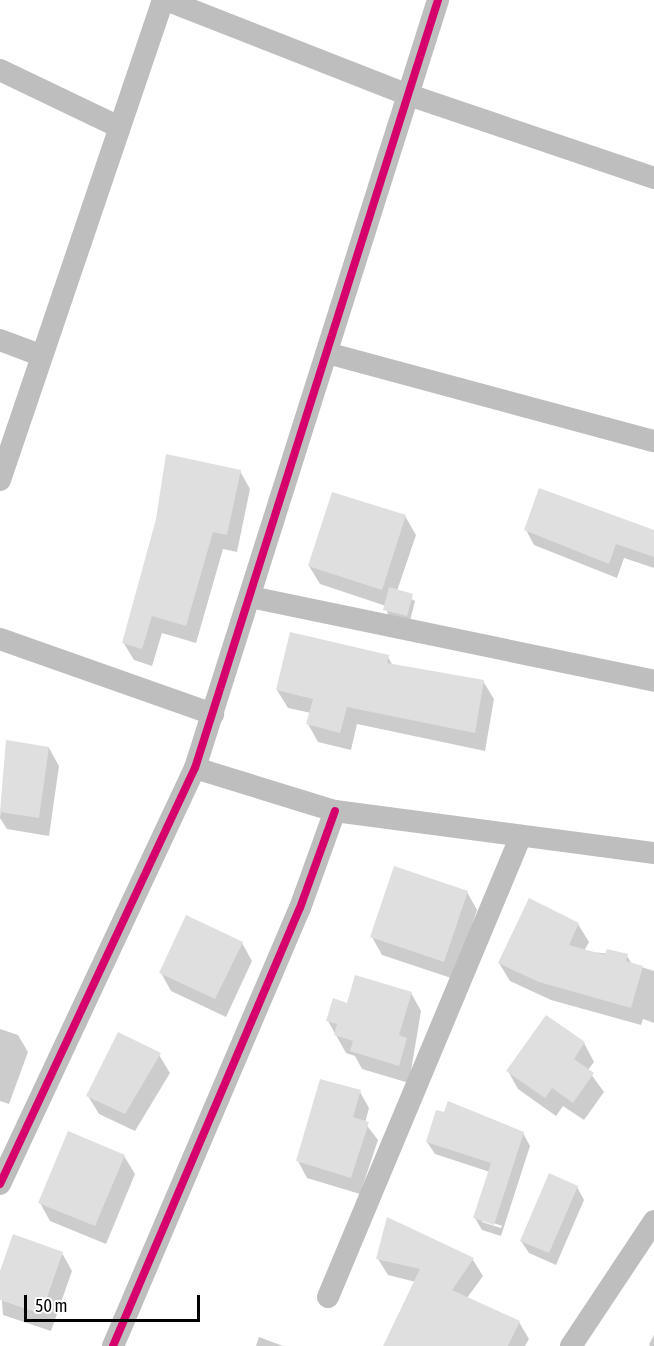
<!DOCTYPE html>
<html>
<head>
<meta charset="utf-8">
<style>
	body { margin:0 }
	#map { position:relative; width:654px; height:1346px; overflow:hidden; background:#fff; font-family:"Asap Condensed",sans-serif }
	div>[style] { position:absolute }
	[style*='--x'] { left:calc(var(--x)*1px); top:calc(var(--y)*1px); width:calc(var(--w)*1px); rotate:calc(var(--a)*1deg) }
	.shadow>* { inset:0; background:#0003 }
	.building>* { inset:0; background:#dfdfdf }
	.street>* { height:22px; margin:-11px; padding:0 11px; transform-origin:11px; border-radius:11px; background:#bebebe }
	.cycleway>* { height:8px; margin:-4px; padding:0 4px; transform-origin:4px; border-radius:4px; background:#d6006c }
	span { translate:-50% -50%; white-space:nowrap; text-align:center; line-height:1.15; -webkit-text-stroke:4.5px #fff; paint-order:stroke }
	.scale { position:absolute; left:24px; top:1295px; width:176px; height:27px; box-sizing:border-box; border:3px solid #000; border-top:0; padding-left:8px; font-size:18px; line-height:21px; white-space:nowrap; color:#000; -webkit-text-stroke:4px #fff; paint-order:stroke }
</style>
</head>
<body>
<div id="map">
	<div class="shadow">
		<div style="clip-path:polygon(240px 471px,250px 489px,237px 552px,223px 549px,196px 643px,162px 633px,152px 666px,134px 660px,123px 642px)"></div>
		<div style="clip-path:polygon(405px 516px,416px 535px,397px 591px,415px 601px,410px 621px,388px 615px,386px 606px,320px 584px,309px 566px)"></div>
		<div style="clip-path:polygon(526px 530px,654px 531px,654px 568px,624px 558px,617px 578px,534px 545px)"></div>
		<div style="clip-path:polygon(388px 657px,393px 666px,483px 681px,494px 699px,485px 751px,357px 724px,351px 750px,318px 742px,308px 724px,311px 713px,288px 708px,277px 690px)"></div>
		<div style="clip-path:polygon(7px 742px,49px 748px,59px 766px,49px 836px,7px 829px,0 818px)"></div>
		<div style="clip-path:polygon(467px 892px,477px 910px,454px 979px,382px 955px,372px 937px)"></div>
		<div style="clip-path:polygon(578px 924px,589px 942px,584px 951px,627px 956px,632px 964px,654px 971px,654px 1023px,643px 1019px,641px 1025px,551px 1000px,510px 981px,499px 963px)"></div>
		<div style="clip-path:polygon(242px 943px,252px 961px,226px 1017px,171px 991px,161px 973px)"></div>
		<div style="clip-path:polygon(411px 993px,421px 1011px,409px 1083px,362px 1069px,355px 1056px,346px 1053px,328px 1021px,348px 1004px)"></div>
		<div style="clip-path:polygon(0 1029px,18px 1035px,28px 1052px,9px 1104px,0 1101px)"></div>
		<div style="clip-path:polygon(584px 1043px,594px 1062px,588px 1070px,604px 1092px,584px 1120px,563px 1106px,556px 1116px,518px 1089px,508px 1071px)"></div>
		<div style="clip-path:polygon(159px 1055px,170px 1073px,135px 1131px,99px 1114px,88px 1096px)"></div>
		<div style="clip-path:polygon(360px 1092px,369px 1108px,365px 1123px,378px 1140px,360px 1194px,307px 1178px,298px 1161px)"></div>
		<div style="clip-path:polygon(evenodd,523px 1133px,530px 1146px,501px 1236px,482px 1230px,475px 1218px,490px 1172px,435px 1154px,427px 1142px,523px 1133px,482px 1219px,502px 1226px,501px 1228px,482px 1222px,482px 1219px)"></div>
		<div style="clip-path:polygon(124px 1156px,135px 1174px,106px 1244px,50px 1221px,40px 1203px)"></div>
		<div style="clip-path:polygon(577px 1187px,584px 1200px,556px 1265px,529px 1253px,521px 1241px)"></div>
		<div style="clip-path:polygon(388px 1219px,473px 1260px,483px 1276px,467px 1298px,519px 1322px,529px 1339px,525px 1346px,385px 1346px,416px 1282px,388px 1275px,378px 1259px)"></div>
		<div style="clip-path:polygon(62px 1253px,72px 1271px,51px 1331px,3px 1315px,0 1276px)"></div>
		<div style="clip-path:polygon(654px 1335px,654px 1346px,650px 1346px,649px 1344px)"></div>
		<div style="clip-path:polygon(259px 1337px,283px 1346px,256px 1346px)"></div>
	</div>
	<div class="building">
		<div style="clip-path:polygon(166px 454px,241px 470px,227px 535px,213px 532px,186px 626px,152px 616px,142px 649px,122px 643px,156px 519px)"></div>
		<div style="clip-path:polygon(539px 488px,654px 530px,654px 557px,616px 544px,609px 564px,524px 530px)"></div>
		<div style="clip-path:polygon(332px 492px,406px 515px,382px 590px,308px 566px)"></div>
		<div style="clip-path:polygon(389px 587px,413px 594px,407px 616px,383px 610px)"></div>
		<div style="clip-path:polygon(290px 632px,389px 655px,387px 663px,484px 680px,475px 733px,347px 707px,340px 733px,306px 724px,313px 699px,276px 690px)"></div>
		<div style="clip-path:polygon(6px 740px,49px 747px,39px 818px,0 812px)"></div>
		<div style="clip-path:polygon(394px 866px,468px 891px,444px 962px,370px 937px)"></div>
		<div style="clip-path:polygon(529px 898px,579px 923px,569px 945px,605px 955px,607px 949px,628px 954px,626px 961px,643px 966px,631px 1008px,539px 982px,498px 963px)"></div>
		<div style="clip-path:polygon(186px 915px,243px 942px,215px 999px,159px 973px)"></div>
		<div style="clip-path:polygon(355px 975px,412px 992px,399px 1035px,407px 1038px,399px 1066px,350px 1051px,353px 1041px,334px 1035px,337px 1024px,326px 1021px,333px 998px,347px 1003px)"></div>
		<div style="clip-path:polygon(546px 1015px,585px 1042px,574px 1059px,594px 1073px,573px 1103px,552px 1088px,545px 1098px,506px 1071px)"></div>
		<div style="clip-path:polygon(118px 1032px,161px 1053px,125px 1114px,86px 1096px)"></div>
		<div style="clip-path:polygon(320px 1079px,361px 1090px,353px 1117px,369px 1122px,351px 1178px,296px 1161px)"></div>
		<div style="clip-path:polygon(448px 1101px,524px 1132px,494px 1225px,473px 1218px,491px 1163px,426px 1142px,436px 1110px,444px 1112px)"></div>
		<div style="clip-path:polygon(68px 1131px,125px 1155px,95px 1226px,38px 1203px)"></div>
		<div style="clip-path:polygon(549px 1173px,578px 1186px,549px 1253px,520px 1241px)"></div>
		<div style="clip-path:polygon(387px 1217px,474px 1258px,452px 1290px,520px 1321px,508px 1346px,383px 1346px,420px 1269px,376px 1259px)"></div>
		<div style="clip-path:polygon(13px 1234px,63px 1252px,41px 1314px,0 1300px,0 1271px)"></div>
	</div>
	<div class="street">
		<div style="--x:166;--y:0;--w:261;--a:21.4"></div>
		<div style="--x:409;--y:95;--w:259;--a:18.7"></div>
		<div style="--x:0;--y:70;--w:132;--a:25.6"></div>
		<div style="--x:0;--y:340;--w:43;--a:20.6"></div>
		<div style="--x:327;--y:353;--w:339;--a:15.1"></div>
		<div style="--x:0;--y:480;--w:507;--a:-71.24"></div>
		<div style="--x:250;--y:597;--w:413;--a:11.7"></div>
		<div style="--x:0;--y:639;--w:226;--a:19.4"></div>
		<div style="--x:195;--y:768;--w:146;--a:17.1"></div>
		<div style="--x:335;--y:811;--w:322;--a:7.5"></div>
		<div style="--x:0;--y:1184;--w:459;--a:-64.9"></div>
		<div style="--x:195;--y:768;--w:806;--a:-72.44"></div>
		<div style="--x:328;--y:1297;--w:500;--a:-67.3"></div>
		<div style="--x:113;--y:1346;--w:476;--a:-66.9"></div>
		<div style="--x:300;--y:908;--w:103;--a:-70.2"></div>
		<div style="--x:571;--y:1346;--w:150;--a:-56.4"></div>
	</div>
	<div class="cycleway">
		<div style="--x:0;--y:1184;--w:459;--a:-64.9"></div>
		<div style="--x:195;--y:768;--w:806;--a:-72.44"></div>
		<div style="--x:113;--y:1346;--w:476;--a:-66.9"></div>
		<div style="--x:300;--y:908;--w:103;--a:-70.2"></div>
	</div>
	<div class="scale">50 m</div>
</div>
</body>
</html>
